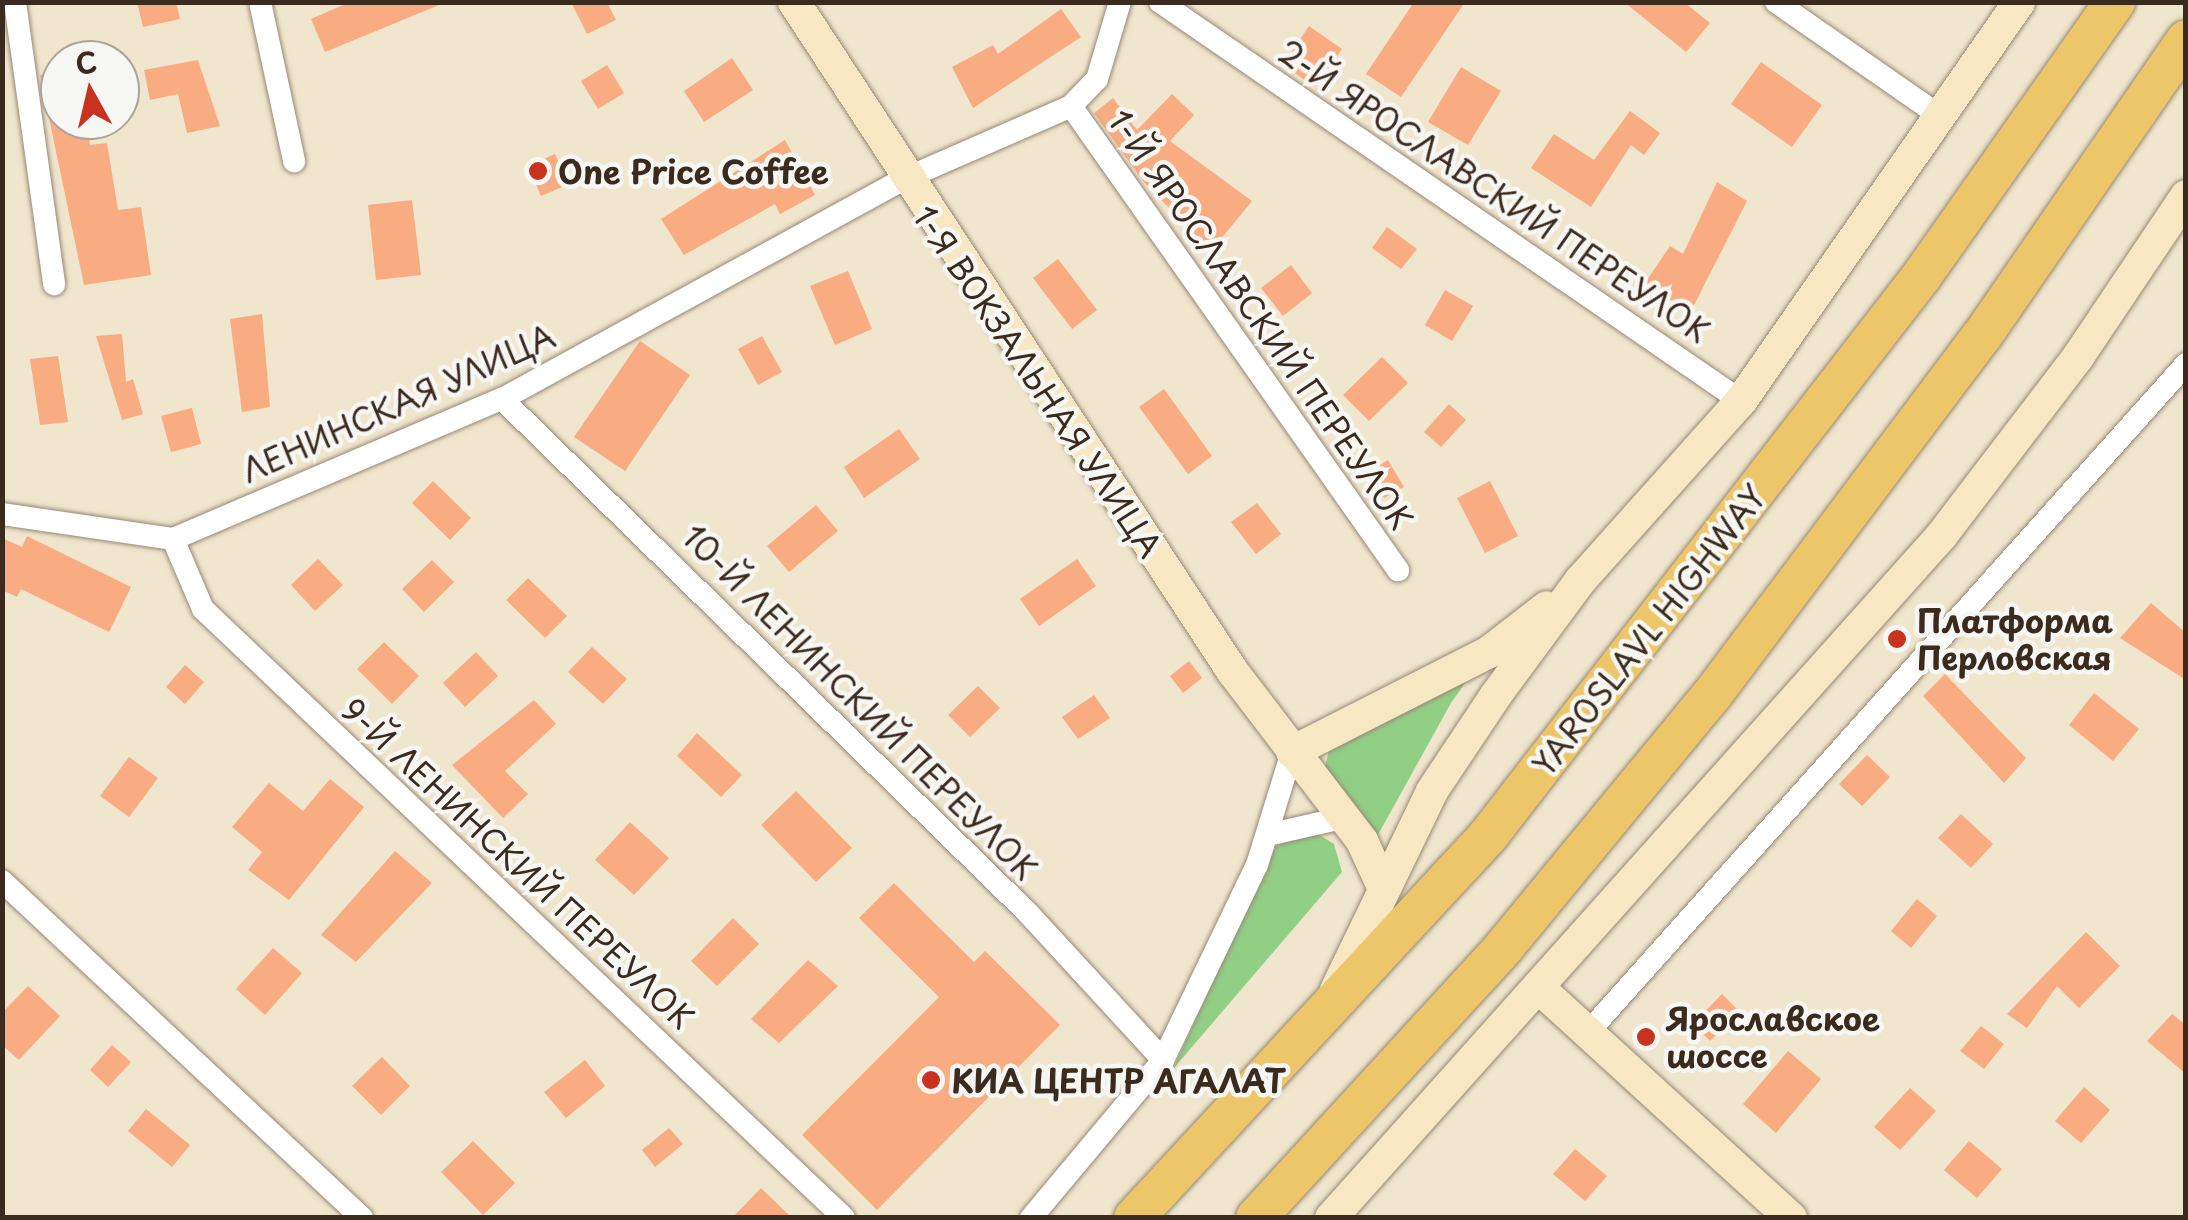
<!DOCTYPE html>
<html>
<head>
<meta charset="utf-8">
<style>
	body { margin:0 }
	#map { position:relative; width:2188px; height:1220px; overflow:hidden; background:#f0e5cd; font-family:"Playpen Sans",sans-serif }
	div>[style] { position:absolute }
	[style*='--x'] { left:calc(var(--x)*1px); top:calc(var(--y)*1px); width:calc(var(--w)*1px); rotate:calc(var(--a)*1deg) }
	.green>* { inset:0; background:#91cf85 }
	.building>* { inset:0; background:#f9ab82 }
	.roads { filter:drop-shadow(0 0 2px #968876) drop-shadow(0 0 2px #968876) }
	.street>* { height:22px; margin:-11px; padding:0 11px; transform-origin:11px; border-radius:11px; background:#fff }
	.secondary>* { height:32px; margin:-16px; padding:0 16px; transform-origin:16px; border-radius:16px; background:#f7e8c3 }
	.highway>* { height:40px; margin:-20px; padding:0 20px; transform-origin:20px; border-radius:20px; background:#ecc669 }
	.dots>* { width:28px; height:28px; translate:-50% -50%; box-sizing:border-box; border:5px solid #f6f6f2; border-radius:50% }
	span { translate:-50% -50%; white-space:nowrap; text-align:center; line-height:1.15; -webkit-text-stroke:9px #f6f6f2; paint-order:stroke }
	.poi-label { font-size:32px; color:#3b2a1e; font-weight:700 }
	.left { translate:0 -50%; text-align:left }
	.street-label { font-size:32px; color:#3b2a1e }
	.frame { position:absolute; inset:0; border:5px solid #3b2a1e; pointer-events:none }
	.north { position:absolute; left:40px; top:40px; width:100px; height:100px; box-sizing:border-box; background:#f6f6f2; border:2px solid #aba49d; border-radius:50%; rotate:352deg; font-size:28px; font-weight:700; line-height:40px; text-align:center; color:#3b2a1e }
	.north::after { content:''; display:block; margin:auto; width:35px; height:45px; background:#c8321e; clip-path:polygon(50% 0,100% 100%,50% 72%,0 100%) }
</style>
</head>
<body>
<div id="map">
	<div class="green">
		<div style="clip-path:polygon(1477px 666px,1451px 703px,1374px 842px,1322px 778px,1329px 751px)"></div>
		<div style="clip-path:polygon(1313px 831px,1334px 844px,1342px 872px,1173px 1069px,1276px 846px)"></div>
	</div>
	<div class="building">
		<div style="clip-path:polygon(137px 2px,176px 2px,180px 19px,143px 27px)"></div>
		<div style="clip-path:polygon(350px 2px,444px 2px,444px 3px,325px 52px,311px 19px)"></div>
		<div style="clip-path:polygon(571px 2px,607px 2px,616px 20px,587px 34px)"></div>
		<div style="clip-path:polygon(1414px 2px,1465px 2px,1401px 97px,1366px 74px)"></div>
		<div style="clip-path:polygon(1624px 2px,1684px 2px,1710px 23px,1686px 52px)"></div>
		<div style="clip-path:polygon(1061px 9px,1081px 37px,973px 108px,952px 67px,993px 45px,998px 54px)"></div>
		<div style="clip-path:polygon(1309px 26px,1342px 49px,1315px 87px,1283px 65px)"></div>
		<div style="clip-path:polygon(732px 58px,753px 90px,704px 122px,684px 91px)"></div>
		<div style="clip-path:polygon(198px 60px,220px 126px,187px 133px,178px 94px,150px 100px,144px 70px)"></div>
		<div style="clip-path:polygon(1761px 62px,1822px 105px,1792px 147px,1731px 104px)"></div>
		<div style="clip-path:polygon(607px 65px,624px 93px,598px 109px,581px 81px)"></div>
		<div style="clip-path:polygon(1461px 67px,1501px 91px,1468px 145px,1428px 122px)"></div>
		<div style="clip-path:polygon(60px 72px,60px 120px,86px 120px,90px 145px,107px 143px,118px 210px,141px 207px,151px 275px,84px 285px,40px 75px)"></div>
		<div style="clip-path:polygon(1172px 94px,1194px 115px,1170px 141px,1252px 201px,1211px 251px,1143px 181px,1094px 113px,1113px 98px,1137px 130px)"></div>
		<div style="clip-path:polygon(1630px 111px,1660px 133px,1644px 155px,1631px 145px,1591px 207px,1531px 168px,1554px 134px,1594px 160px)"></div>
		<div style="clip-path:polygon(785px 140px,815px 195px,780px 214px,775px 204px,684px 255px,661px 219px)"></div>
		<div style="clip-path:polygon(555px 154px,569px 184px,541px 196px,528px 166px)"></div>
		<div style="clip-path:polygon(1717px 182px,1747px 201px,1690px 313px,1645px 283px,1670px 246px,1683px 254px)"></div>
		<div style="clip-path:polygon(412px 200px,421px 275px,376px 280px,368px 205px)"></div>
		<div style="clip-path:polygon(1387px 227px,1417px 249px,1401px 269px,1372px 248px)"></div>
		<div style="clip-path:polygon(1058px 259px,1097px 310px,1072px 329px,1033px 278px)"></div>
		<div style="clip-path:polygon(1291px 265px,1312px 293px,1283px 316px,1261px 288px)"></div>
		<div style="clip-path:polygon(848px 271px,872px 329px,835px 345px,810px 286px)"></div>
		<div style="clip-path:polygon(1445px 290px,1473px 306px,1452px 341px,1425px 325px)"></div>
		<div style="clip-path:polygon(262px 314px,270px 407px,242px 412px,230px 319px)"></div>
		<div style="clip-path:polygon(122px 334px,126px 382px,133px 379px,143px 414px,122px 420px,96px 336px)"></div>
		<div style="clip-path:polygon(762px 336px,782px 372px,758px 385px,738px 349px)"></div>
		<div style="clip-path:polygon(640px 341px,690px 375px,625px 471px,574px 437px)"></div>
		<div style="clip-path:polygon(58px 356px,68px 422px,40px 425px,30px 359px)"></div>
		<div style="clip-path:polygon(1382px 357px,1408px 383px,1369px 421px,1343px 395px)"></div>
		<div style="clip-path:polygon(1164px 389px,1212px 456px,1188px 474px,1139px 407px)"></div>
		<div style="clip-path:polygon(1449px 404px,1466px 420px,1441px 447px,1424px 432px)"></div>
		<div style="clip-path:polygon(192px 408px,201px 444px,171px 452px,161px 416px)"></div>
		<div style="clip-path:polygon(899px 429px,920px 459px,864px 498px,844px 467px)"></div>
		<div style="clip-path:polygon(1388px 460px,1404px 487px,1384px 498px,1368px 472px)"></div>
		<div style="clip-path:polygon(433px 481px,471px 518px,450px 540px,412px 503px)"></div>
		<div style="clip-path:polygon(1490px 481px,1518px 536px,1485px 553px,1457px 498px)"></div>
		<div style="clip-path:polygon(1257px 503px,1281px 534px,1256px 554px,1231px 522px)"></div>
		<div style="clip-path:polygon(816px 505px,838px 531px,789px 572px,767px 546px)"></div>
		<div style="clip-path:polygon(27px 536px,131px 587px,109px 632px,21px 589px,17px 597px,2px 590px,2px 538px,22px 547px)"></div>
		<div style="clip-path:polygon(318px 559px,343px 585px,315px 611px,291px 585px)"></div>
		<div style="clip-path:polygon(1077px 559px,1096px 586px,1039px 626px,1020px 599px)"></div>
		<div style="clip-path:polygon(432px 560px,454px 582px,424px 612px,402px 589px)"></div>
		<div style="clip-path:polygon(528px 578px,567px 616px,545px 638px,506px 600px)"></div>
		<div style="clip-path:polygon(2151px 603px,2186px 633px,2186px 680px,2120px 638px)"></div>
		<div style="clip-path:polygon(384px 642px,419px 676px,392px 704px,357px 669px)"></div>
		<div style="clip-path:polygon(592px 647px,627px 679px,603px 704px,568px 672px)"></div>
		<div style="clip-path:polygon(476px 652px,498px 676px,465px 707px,443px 683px)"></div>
		<div style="clip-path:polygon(1189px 661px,1202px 678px,1183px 693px,1170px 676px)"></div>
		<div style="clip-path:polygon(185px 665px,204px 682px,185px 704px,166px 687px)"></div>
		<div style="clip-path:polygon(1945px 674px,2026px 758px,2004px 783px,1923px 696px)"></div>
		<div style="clip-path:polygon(978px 686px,1000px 708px,970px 737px,948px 715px)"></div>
		<div style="clip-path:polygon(2094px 693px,2139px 729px,2113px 761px,2069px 725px)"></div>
		<div style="clip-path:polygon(1094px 695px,1110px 718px,1078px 739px,1062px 717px)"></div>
		<div style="clip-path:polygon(534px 700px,556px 724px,505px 771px,528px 794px,503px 818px,452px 765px)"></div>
		<div style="clip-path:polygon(697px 733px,742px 775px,721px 797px,677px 756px)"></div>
		<div style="clip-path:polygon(1867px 755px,1890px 777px,1862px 806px,1839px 784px)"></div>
		<div style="clip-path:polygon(129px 757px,158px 778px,129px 817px,100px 796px)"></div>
		<div style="clip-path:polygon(330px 779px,364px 807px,289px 900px,248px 870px,262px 852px,232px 827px,269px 783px,303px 811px)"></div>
		<div style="clip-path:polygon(796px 791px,852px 848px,816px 882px,761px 825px)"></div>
		<div style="clip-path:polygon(1961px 814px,1993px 844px,1971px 868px,1938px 838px)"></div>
		<div style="clip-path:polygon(630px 822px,669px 858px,634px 895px,595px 860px)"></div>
		<div style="clip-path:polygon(395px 851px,432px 883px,356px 962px,321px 935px)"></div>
		<div style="clip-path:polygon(894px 883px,974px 962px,985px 951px,1060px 1025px,877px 1210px,802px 1135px,939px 997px,859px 918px)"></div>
		<div style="clip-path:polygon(1917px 899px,1937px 916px,1911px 948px,1891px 931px)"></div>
		<div style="clip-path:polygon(733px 918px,759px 944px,717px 986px,691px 961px)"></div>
		<div style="clip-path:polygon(2086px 932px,2120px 966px,2079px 1008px,2057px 986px,2027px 1028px,2007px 1014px)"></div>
		<div style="clip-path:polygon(273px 948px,302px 973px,265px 1015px,236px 989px)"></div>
		<div style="clip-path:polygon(808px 960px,838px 986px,779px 1043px,751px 1019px)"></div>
		<div style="clip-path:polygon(28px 986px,60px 1016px,19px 1060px,2px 1045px,2px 1013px)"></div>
		<div style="clip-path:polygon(1722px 994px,1739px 1011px,1710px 1041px,1693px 1024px)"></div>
		<div style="clip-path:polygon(2172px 1014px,2186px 1025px,2186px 1074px,2147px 1041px)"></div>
		<div style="clip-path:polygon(1981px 1026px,2004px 1044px,1984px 1069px,1960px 1051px)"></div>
		<div style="clip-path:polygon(112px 1045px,131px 1062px,108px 1087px,90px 1070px)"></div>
		<div style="clip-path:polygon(1788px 1051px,1821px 1079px,1776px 1133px,1743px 1104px)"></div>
		<div style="clip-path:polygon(382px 1057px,410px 1086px,381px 1115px,352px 1086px)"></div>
		<div style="clip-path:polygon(585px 1060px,605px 1086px,566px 1118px,544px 1092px)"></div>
		<div style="clip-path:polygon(2084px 1087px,2110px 1110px,2081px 1143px,2055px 1121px)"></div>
		<div style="clip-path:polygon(1910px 1088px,1936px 1111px,1900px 1150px,1874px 1127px)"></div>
		<div style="clip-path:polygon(146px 1109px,190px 1145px,172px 1167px,128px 1131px)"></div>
		<div style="clip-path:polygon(669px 1128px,683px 1144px,655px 1167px,642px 1150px)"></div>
		<div style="clip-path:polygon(473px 1141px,515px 1183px,483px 1215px,441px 1172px)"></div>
		<div style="clip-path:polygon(1969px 1141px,2002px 1169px,1977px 1198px,1944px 1170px)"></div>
		<div style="clip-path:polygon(1575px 1149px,1607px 1176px,1585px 1201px,1553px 1174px)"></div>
		<div style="clip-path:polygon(761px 1188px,792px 1218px,732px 1218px)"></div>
	</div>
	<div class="roads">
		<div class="street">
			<div style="--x:15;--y:2;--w:285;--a:82.1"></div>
			<div style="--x:260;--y:2;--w:163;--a:77.9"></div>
			<div style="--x:1160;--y:2;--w:705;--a:34.48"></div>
			<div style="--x:1776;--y:2;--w:200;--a:34.8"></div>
			<div style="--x:1071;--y:106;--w:568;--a:54.83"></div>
			<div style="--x:502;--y:399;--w:734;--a:44.34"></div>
			<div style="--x:1027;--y:912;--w:201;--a:47.4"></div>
			<div style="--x:2;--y:514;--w:173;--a:8.3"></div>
			<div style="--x:173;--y:539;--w:358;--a:-23.1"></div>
			<div style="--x:502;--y:399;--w:456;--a:-28.7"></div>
			<div style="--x:902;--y:180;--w:184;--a:-23.6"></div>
			<div style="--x:1071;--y:106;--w:37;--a:-46"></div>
			<div style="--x:1097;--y:79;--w:80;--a:-73.4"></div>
			<div style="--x:173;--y:539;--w:76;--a:66.8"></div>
			<div style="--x:203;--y:609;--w:884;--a:43.53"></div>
			<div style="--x:1267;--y:835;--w:77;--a:-12.8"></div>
			<div style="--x:2;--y:881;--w:493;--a:43.1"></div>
			<div style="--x:1590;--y:1030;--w:894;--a:-48.17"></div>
			<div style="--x:1031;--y:1218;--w:206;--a:-50.1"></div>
			<div style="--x:1163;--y:1060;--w:216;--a:-64.3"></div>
			<div style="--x:1257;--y:865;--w:118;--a:-72.8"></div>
		</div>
		<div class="secondary">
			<div style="--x:794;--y:2;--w:801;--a:56.77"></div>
			<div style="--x:1233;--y:672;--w:213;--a:52.6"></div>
			<div style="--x:1362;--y:841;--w:53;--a:65.4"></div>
			<div style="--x:1292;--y:752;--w:221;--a:-26.9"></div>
			<div style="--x:1489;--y:652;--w:73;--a:-37.8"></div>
			<div style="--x:1538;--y:987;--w:343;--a:42.4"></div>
			<div style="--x:1336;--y:990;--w:221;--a:-64.2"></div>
			<div style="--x:1432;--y:791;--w:115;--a:-56.3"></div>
			<div style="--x:1496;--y:695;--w:142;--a:-53.6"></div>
			<div style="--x:1580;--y:581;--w:241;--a:-48.2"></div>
			<div style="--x:1741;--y:401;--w:486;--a:-55.1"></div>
			<div style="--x:1331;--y:1218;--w:916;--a:-48.18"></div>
			<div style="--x:1942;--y:535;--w:224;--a:-52.6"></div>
			<div style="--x:2078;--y:357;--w:194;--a:-56.1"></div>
		</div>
		<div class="highway">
			<div style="--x:1134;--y:1218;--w:521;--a:-47.18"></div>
			<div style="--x:1488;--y:836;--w:707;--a:-52.24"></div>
			<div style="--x:1921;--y:277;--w:337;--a:-54.8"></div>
			<div style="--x:1256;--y:1218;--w:367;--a:-47.5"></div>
			<div style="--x:1504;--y:947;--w:327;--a:-50.5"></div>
			<div style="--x:1712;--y:695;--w:449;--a:-53.1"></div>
			<div style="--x:1982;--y:336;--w:359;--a:-55.4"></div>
		</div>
	</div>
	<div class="dots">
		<div style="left:538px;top:171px;background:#c8321e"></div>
		<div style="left:1897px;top:639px;background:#c8321e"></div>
		<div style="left:1646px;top:1037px;background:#c8321e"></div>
		<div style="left:931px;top:1080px;background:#c8321e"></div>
	</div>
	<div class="poi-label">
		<span class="left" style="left:558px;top:171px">One Price Coffee</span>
		<span class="left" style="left:1917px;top:639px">Платформа<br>Перловская</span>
		<span class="left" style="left:1666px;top:1037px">Ярославское<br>шоссе</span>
		<span class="left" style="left:951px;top:1080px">КИА ЦЕНТР АГАЛАТ</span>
	</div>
	<div class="street-label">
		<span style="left:1494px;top:191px;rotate:34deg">2-Й ЯРОСЛАВСКИЙ ПЕРЕУЛОК</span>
		<span style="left:1261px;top:319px;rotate:55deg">1-Й ЯРОСЛАВСКИЙ ПЕРЕУЛОК</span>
		<span style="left:1038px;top:381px;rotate:56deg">1-Я ВОКЗАЛЬНАЯ УЛИЦА</span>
		<span style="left:398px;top:403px;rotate:-24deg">ЛЕНИНСКАЯ УЛИЦА</span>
		<span style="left:1649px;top:630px;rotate:-52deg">YAROSLAVL HIGHWAY</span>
		<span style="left:860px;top:702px;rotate:45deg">10-Й ЛЕНИНСКИЙ ПЕРЕУЛОК</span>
		<span style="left:518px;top:863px;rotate:43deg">9-Й ЛЕНИНСКИЙ ПЕРЕУЛОК</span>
	</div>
	<div class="frame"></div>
	<div class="north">С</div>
</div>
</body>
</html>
